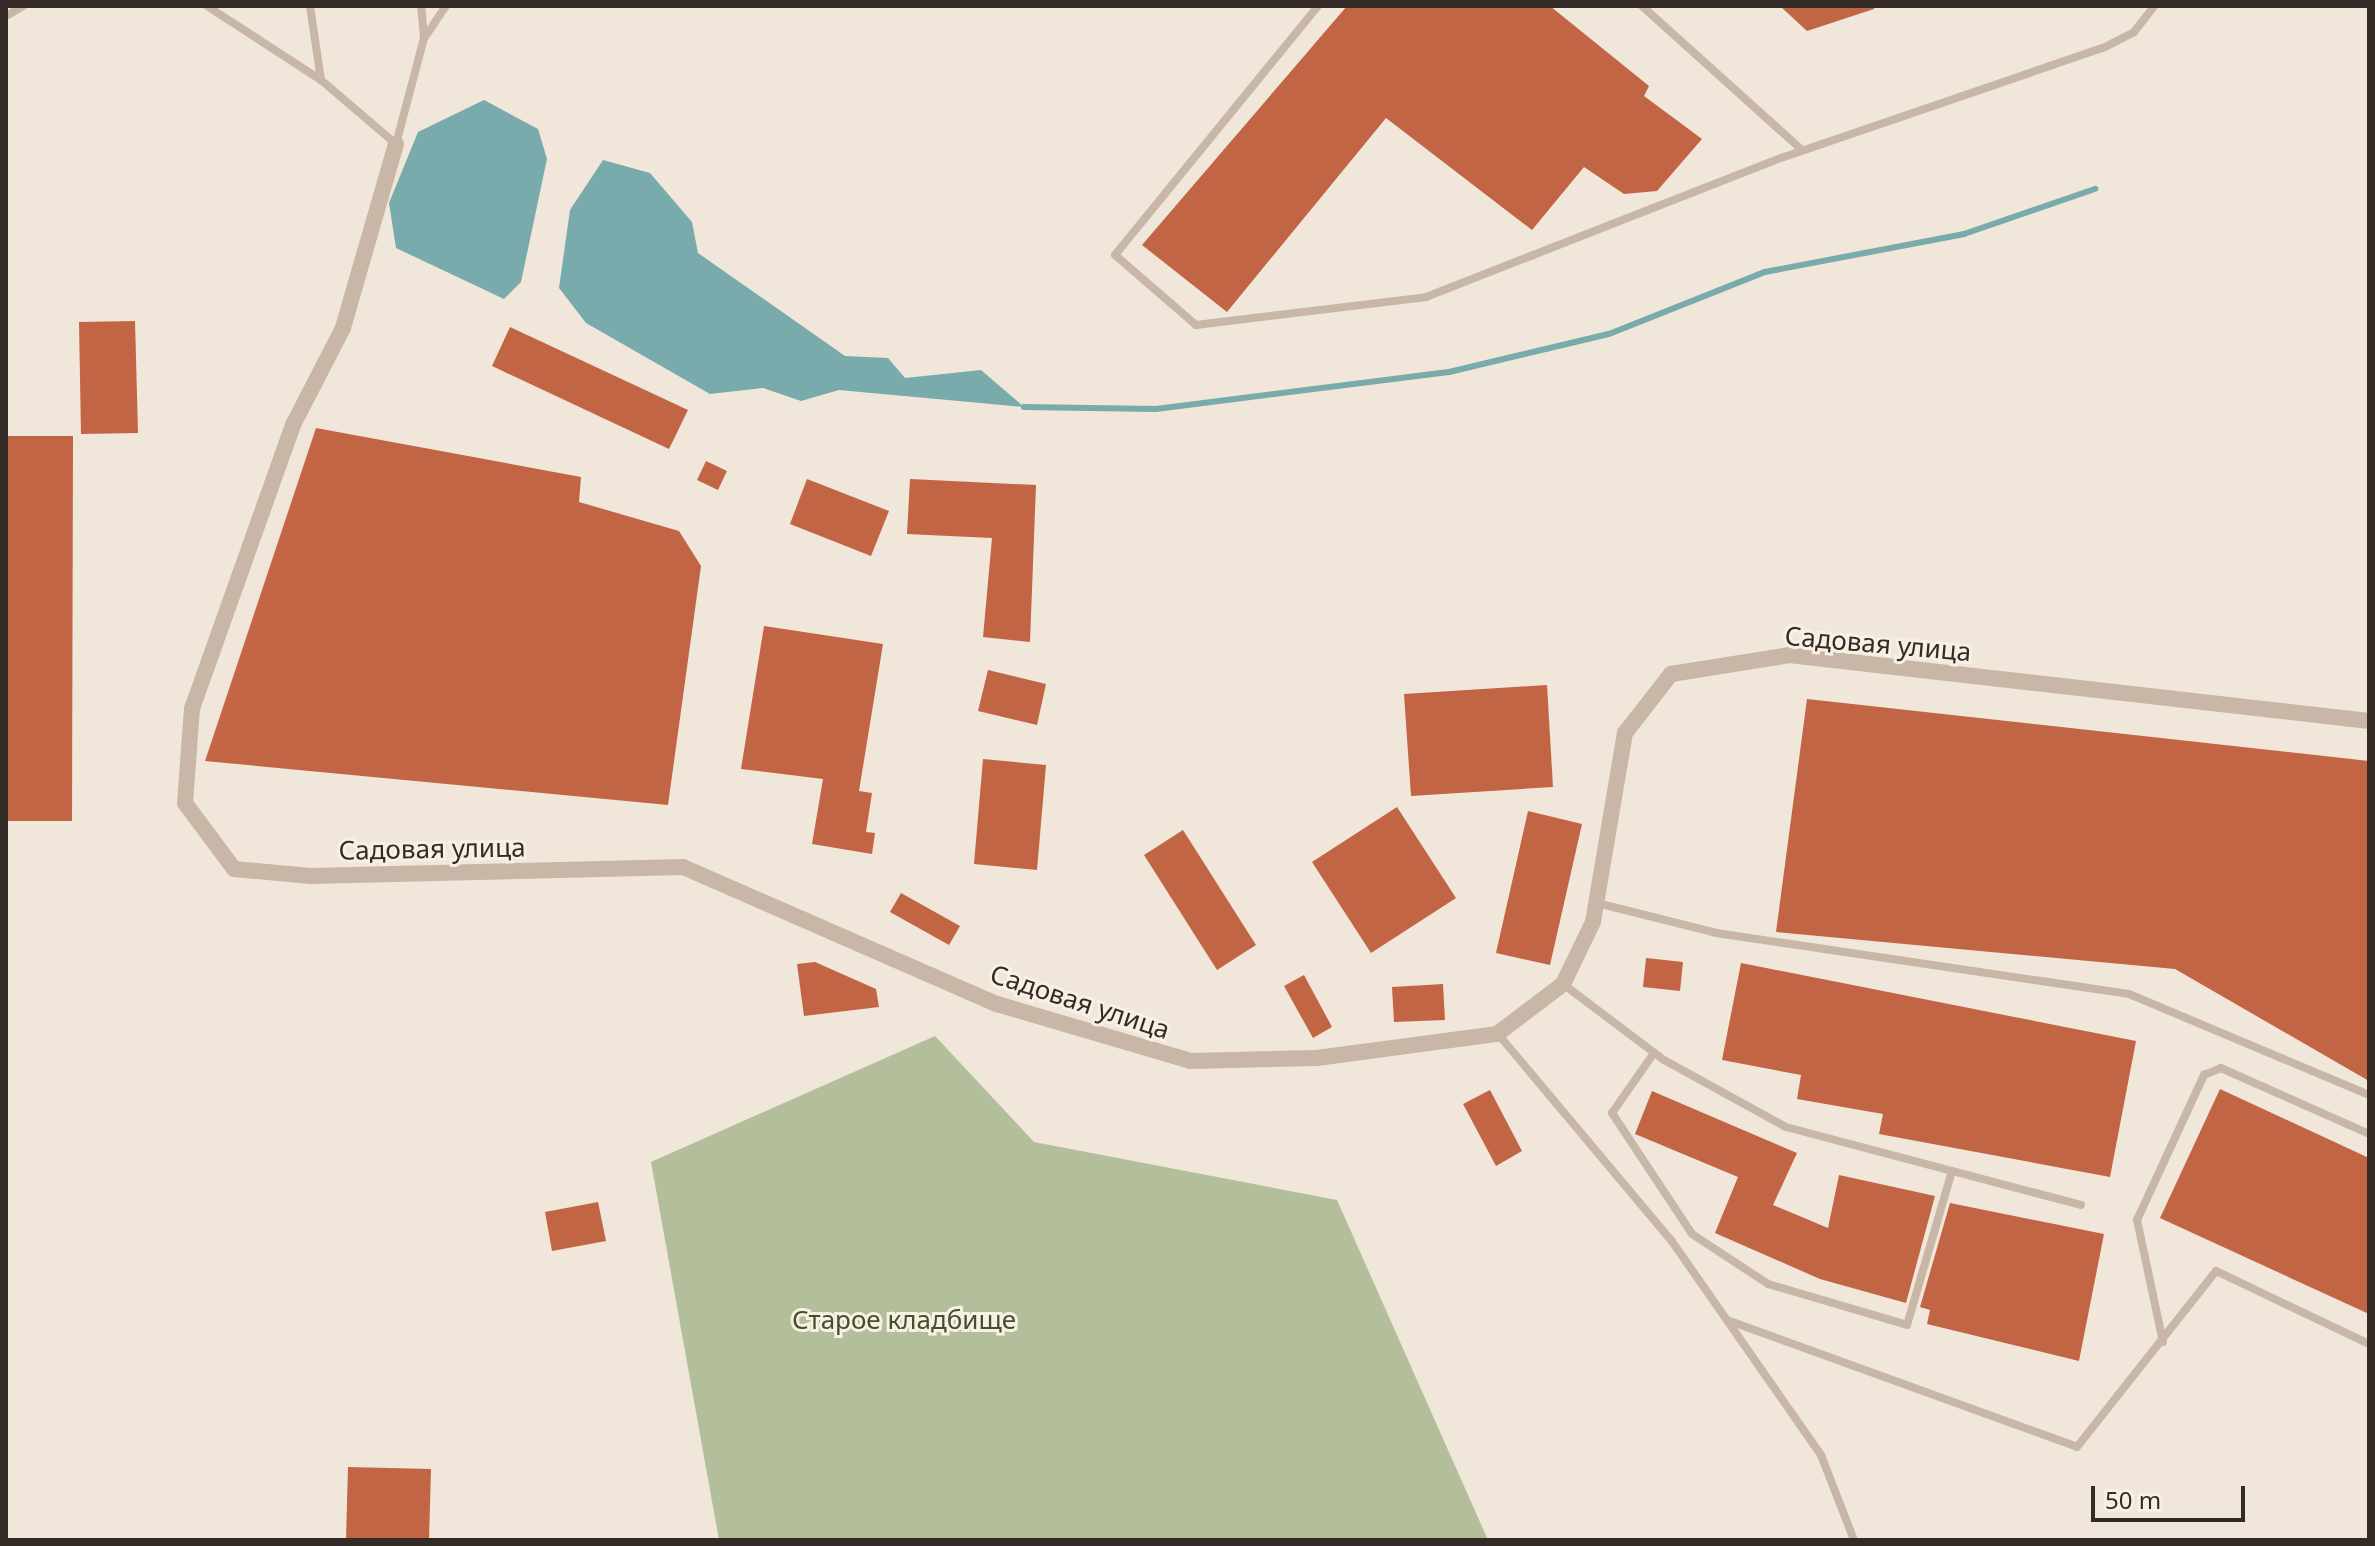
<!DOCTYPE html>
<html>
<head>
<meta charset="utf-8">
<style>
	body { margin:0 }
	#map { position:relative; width:2375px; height:1546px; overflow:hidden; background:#f0e6d9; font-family:"Noto Sans",sans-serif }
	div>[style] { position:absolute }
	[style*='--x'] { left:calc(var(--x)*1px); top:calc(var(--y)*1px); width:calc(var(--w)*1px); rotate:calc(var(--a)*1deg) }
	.green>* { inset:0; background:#b2bf9a }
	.water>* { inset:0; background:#79aaac }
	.stream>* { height:6px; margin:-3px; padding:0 3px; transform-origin:3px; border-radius:3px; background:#79aaac }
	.building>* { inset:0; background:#c26545 }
	.lane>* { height:8px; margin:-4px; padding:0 4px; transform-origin:4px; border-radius:4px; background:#c8b6a6 }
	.street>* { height:16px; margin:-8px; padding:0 8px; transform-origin:8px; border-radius:8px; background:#c8b6a6 }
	span { translate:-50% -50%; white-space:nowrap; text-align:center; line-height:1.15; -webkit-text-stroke:6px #f8f0e5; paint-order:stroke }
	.street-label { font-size:26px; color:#342b26 }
	.park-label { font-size:26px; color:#43512b }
	.frame { position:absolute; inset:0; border:8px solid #342b26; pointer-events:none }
	.scale { position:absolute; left:2091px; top:1486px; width:154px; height:36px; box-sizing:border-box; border:4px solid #342b26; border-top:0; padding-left:10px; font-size:24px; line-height:28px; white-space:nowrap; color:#342b26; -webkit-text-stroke:6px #f8f0e5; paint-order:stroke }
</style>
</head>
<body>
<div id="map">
	<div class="green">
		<div style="clip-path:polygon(935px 1036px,1034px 1142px,1337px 1200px,1488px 1540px,719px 1540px,651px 1162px)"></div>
	</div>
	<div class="water">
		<div style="clip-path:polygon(484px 100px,538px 129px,547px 159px,521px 282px,504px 299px,396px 248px,389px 203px,418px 132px)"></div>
		<div style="clip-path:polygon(603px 160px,650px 173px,692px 222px,698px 253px,845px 356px,888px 358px,905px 378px,981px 370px,1024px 407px,839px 390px,801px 401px,763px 388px,710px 394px,586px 323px,559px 288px,570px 210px)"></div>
	</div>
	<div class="stream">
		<div style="--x:1024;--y:407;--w:132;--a:0.9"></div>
		<div style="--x:1156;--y:409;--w:295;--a:-7.2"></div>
		<div style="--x:1449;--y:372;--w:164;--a:-13.4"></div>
		<div style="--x:1609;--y:334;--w:168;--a:-21.7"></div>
		<div style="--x:1765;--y:272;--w:203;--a:-10.8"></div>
		<div style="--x:1964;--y:234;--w:139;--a:-19"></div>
	</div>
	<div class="building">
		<div style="clip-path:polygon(1347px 6px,1550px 6px,1649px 86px,1644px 96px,1702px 139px,1657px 191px,1624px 194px,1584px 167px,1532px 230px,1386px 118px,1227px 312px,1142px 245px)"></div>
		<div style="clip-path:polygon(1780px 6px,1874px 6px,1874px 9px,1807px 31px)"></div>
		<div style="clip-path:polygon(135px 321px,138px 433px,81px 434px,79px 322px)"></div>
		<div style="clip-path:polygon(510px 327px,688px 410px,669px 449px,492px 366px)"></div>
		<div style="clip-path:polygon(316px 428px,581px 477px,579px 502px,679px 531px,701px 566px,668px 805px,205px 761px)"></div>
		<div style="clip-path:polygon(6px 436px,73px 436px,72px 821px,6px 821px)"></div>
		<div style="clip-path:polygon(706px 461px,727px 471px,718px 490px,697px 480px)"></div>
		<div style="clip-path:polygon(807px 479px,889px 511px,871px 556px,790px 524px)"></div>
		<div style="clip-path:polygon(910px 479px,1036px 485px,1030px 642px,983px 637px,992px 538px,907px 534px)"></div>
		<div style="clip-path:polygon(764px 626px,883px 644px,859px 791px,872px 793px,866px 832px,875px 833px,872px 854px,812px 844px,823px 779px,741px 769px)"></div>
		<div style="clip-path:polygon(988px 670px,1046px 684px,1037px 725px,978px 711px)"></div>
		<div style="clip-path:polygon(1547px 685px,1553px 787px,1411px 796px,1404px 694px)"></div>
		<div style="clip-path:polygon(1807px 699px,2369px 761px,2369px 1081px,2175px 969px,1776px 932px)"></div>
		<div style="clip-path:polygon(983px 759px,1046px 765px,1037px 870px,974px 864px)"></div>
		<div style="clip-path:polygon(1397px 807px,1456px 898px,1371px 953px,1312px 862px)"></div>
		<div style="clip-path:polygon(1528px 811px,1582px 824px,1550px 965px,1496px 953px)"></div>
		<div style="clip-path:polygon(1183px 830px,1256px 945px,1217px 970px,1144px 855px)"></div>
		<div style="clip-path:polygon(901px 893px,960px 926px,949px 945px,890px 912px)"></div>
		<div style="clip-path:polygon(1646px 958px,1683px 962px,1680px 991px,1643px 987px)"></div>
		<div style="clip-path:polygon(815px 962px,876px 989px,879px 1007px,804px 1016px,797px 964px)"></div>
		<div style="clip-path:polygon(1741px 963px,2136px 1041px,2110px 1177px,1879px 1134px,1883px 1114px,1797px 1099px,1801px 1075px,1722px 1060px)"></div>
		<div style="clip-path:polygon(1304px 975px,1332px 1027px,1313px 1038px,1284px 986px)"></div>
		<div style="clip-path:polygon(1443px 984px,1445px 1020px,1394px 1022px,1392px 987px)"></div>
		<div style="clip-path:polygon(2220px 1089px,2369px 1158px,2369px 1314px,2160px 1218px)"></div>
		<div style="clip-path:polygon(1490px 1090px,1522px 1151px,1496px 1166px,1463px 1104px)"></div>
		<div style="clip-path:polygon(1652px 1091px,1797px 1153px,1773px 1205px,1828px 1228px,1839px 1175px,1935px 1196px,1906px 1303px,1820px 1279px,1715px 1233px,1738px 1177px,1635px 1134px)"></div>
		<div style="clip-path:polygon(598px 1202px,606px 1241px,552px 1251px,545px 1212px)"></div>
		<div style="clip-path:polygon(1950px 1203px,2104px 1234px,2079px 1361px,1927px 1324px,1930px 1310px,1920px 1307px)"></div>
		<div style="clip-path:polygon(348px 1467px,431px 1469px,429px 1540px,346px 1540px)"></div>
	</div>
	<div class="lane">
		<div style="--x:207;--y:6;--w:136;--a:33"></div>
		<div style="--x:321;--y:80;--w:99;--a:40.5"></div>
		<div style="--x:396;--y:144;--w:110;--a:-75.2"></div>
		<div style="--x:424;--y:38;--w:32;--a:-95"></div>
		<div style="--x:310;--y:6;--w:75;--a:81.5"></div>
		<div style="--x:1318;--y:6;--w:321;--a:129.2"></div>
		<div style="--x:1115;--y:255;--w:107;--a:40.8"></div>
		<div style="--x:1196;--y:325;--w:232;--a:-6.9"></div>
		<div style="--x:1426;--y:297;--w:384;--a:-21.4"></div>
		<div style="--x:1784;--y:157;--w:337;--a:-18.9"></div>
		<div style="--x:2103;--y:48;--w:35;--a:-27"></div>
		<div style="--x:2134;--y:32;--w:33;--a:-52"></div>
		<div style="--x:1642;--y:6;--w:215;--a:42"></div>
		<div style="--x:6;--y:16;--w:20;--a:-30"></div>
		<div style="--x:425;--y:37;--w:37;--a:-56"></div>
		<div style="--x:1597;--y:903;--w:123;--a:14.1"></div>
		<div style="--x:1716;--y:933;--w:417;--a:8.4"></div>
		<div style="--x:2129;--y:994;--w:260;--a:22.8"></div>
		<div style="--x:1563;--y:984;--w:126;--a:37"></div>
		<div style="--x:1664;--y:1060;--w:139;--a:28.8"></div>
		<div style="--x:1786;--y:1127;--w:305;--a:14.8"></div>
		<div style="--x:1498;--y:1034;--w:269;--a:50"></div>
		<div style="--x:1671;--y:1240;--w:262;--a:55.1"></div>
		<div style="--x:1821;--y:1455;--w:91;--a:68.8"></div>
		<div style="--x:1654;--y:1053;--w:73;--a:125"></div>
		<div style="--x:1612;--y:1113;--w:145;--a:56.5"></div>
		<div style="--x:1692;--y:1234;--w:91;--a:33.3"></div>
		<div style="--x:1768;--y:1284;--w:145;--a:16.4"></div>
		<div style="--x:1907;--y:1325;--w:160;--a:-73.7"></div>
		<div style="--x:1727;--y:1320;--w:372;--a:19.9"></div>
		<div style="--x:2077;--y:1447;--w:224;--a:-51.7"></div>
		<div style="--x:2216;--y:1271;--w:170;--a:25.5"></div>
		<div style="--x:2163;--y:1342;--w:125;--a:-102"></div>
		<div style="--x:2137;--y:1220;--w:160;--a:-65.2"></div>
		<div style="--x:2204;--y:1075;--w:18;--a:-22"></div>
		<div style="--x:2221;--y:1068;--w:162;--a:24"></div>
	</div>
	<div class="street">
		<div style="--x:396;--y:144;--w:191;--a:106.1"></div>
		<div style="--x:343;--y:328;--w:109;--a:117.3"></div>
		<div style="--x:293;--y:425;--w:300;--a:109.6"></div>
		<div style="--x:192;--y:708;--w:95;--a:94.2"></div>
		<div style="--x:185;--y:803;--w:82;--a:53.4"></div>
		<div style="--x:234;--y:869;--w:77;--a:5.2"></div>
		<div style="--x:311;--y:876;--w:372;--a:-1.4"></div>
		<div style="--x:683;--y:867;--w:343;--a:23.6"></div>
		<div style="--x:997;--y:1004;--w:202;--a:16.4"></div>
		<div style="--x:1191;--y:1061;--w:126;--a:-1.4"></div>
		<div style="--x:1317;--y:1058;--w:182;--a:-7.6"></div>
		<div style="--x:1497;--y:1034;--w:83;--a:-37.1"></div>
		<div style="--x:1563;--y:984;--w:69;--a:-64.2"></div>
		<div style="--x:1593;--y:922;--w:192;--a:-80.4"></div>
		<div style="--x:1625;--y:733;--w:75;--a:-52.1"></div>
		<div style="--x:1671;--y:674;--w:120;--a:-9.1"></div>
		<div style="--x:1789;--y:655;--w:584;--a:6.49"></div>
	</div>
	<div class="street-label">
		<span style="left:1878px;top:644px;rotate:5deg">Садовая улица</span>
		<span style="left:432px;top:849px;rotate:-1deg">Садовая улица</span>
		<span style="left:1080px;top:1002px;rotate:18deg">Садовая улица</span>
	</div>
	<div class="park-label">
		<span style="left:904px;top:1320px">Старое кладбище</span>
	</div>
	<div class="frame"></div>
	<div class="scale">50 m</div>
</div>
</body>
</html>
